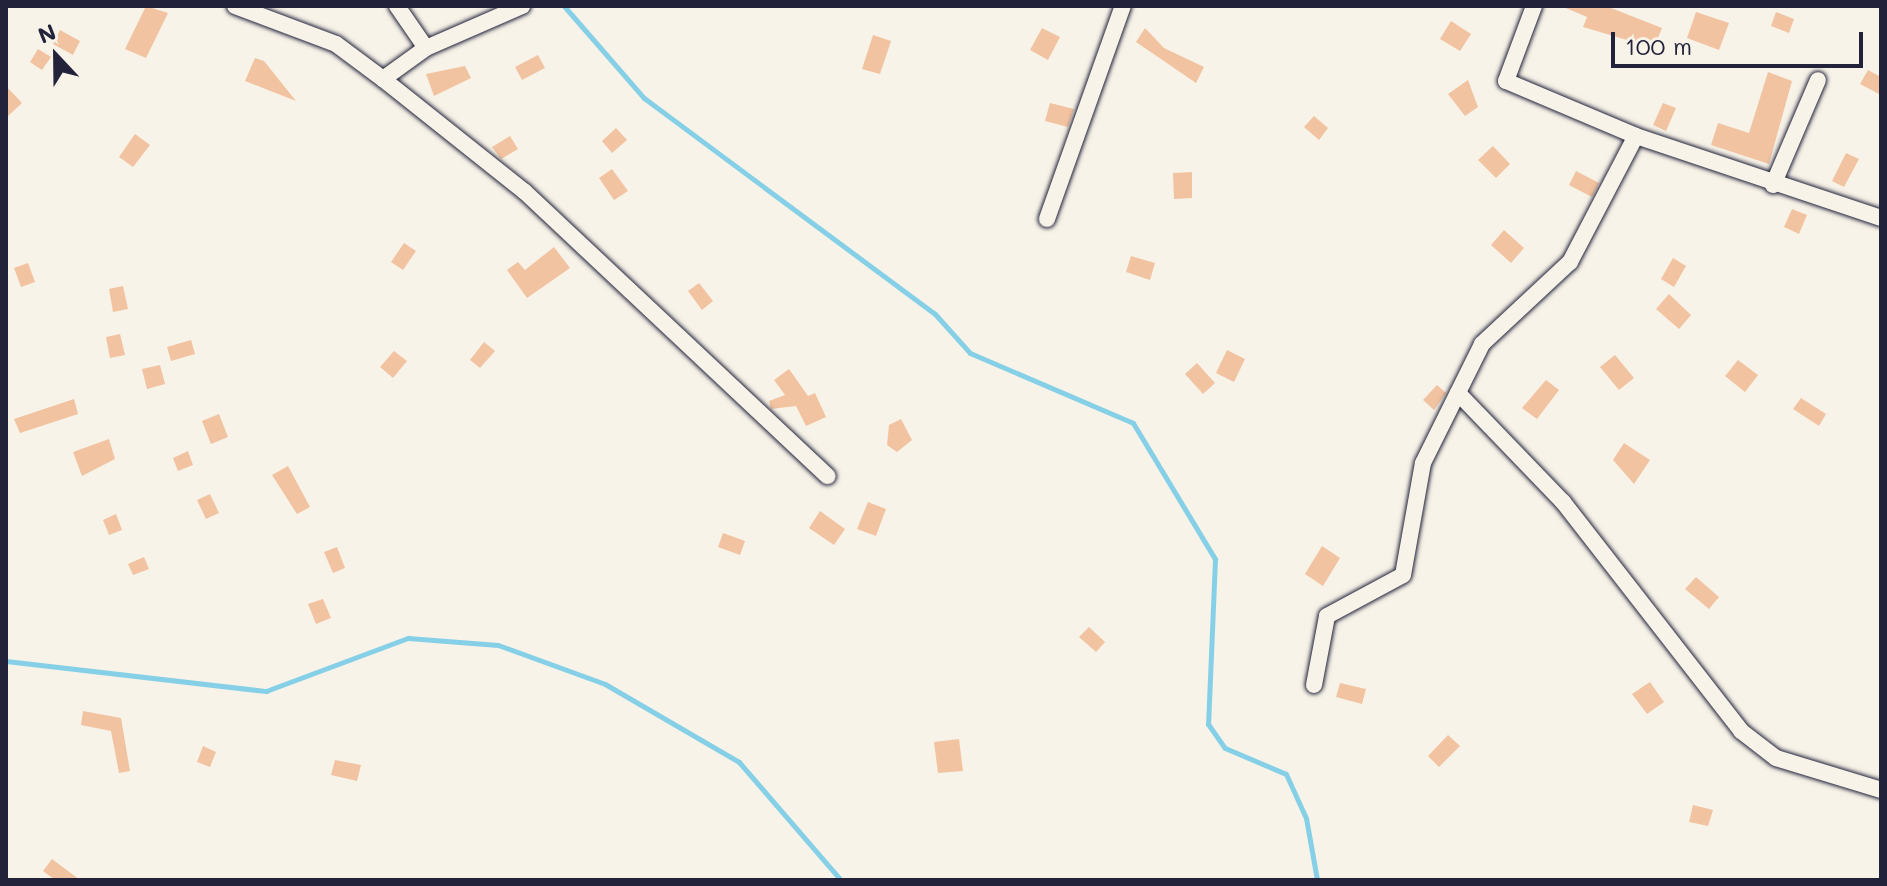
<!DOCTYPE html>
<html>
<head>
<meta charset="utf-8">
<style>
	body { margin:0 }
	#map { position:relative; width:1887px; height:886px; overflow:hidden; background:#f7f3e8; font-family:Mali,sans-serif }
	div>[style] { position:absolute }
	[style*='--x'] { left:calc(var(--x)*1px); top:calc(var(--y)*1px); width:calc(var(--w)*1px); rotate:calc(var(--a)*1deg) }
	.stream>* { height:5px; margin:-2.5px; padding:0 2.5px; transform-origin:2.5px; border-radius:2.5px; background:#86d0e7 }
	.building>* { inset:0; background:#f2c3a1 }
	.roads { filter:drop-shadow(0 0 2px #22223b) drop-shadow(0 0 2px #22223b) }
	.street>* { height:16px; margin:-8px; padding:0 8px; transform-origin:8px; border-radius:8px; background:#f7f3e8 }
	span { translate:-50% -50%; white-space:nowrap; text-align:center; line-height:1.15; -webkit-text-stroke:6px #f7f3e8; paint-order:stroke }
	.frame { position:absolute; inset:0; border:8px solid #22223b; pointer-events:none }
	.north { position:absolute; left:16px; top:16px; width:80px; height:80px; -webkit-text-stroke:6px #f7f3e8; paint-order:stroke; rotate:338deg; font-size:22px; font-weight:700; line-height:32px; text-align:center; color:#22223b }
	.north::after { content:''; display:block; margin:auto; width:28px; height:36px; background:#22223b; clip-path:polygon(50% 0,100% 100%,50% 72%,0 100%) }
	.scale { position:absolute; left:1611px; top:32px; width:252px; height:36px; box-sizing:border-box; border:4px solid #22223b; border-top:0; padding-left:10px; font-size:24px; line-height:28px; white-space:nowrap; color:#22223b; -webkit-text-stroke:6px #f7f3e8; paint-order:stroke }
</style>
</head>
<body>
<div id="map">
	<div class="stream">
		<div style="--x:564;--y:6;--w:122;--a:49"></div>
		<div style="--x:644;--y:98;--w:362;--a:36.6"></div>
		<div style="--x:935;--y:314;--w:52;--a:48.1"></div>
		<div style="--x:970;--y:353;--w:177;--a:23.2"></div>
		<div style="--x:1133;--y:423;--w:159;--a:58.9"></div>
		<div style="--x:1215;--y:559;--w:165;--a:92.4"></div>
		<div style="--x:1208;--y:724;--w:29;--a:55"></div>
		<div style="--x:1225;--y:748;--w:66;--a:23.1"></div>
		<div style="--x:1286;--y:774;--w:48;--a:65.6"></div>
		<div style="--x:1306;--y:818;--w:63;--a:79.9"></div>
		<div style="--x:6;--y:661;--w:262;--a:6.6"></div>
		<div style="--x:266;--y:691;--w:152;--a:-20.5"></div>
		<div style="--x:408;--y:638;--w:90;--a:4.4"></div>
		<div style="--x:498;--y:645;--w:114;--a:20"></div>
		<div style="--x:605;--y:684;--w:155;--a:30.2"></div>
		<div style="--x:739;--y:762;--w:156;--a:49.2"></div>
	</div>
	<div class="building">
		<div style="clip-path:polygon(146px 6px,168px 13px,146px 58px,125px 49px)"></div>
		<div style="clip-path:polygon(1561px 6px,1606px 6px,1662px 28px,1654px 48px,1583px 27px,1587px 17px)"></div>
		<div style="clip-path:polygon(1696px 12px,1729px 23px,1719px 50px,1687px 38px)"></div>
		<div style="clip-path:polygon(1776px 12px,1794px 19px,1789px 33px,1771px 26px)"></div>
		<div style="clip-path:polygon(1451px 21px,1471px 34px,1460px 51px,1440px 39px)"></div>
		<div style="clip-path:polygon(1042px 28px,1060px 37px,1048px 60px,1030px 50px)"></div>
		<div style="clip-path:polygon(1145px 28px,1164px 48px,1204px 67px,1196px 83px,1136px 42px)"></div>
		<div style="clip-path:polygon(60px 30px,80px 41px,73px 55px,53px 44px)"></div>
		<div style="clip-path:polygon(873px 35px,891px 41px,880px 74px,862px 69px)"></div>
		<div style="clip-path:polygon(38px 49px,51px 57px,42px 70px,30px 62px)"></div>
		<div style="clip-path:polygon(538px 55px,545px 68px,522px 80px,515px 67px)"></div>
		<div style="clip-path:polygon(255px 58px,264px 61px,296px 101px,245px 81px)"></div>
		<div style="clip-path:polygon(465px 66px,471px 78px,434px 96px,426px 74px)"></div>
		<div style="clip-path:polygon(1868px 70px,1881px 77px,1881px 95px,1860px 84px)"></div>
		<div style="clip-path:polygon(1768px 72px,1792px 81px,1769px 164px,1711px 145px,1718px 123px,1749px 133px)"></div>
		<div style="clip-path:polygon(1468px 80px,1478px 107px,1465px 116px,1448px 94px)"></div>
		<div style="clip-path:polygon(6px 86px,22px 103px,6px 118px)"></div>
		<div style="clip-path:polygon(1050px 103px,1074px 109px,1068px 127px,1045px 121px)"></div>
		<div style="clip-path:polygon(1663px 103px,1676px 108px,1666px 131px,1653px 125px)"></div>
		<div style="clip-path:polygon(1314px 116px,1328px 128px,1319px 140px,1304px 127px)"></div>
		<div style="clip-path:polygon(616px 128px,627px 140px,612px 153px,602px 141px)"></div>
		<div style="clip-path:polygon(135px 134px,150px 145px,133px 167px,119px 157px)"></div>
		<div style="clip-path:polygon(510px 136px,518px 149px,501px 159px,492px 147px)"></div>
		<div style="clip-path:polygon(1493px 146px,1510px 164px,1496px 178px,1478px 160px)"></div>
		<div style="clip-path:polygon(1846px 153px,1859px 159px,1844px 187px,1832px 181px)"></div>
		<div style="clip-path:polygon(612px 169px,628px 191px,614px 200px,599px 178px)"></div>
		<div style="clip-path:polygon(1576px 171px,1599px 183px,1592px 197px,1569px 185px)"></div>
		<div style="clip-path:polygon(1192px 172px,1192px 198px,1174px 199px,1173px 173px)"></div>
		<div style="clip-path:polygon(1792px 209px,1807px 215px,1799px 234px,1784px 227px)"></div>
		<div style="clip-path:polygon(1504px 230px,1524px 248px,1511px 263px,1491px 245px)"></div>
		<div style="clip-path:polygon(404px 243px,416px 251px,403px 270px,391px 262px)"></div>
		<div style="clip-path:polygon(554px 247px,570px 268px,527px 298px,507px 270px,518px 262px,525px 270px)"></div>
		<div style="clip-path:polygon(1131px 256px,1155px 263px,1150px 280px,1126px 272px)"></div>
		<div style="clip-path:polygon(1673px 258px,1686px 266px,1674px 287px,1661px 279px)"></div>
		<div style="clip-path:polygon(28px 263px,35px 282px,21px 287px,14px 268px)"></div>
		<div style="clip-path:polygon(699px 283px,713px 301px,702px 310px,688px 291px)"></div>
		<div style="clip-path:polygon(123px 286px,128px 309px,113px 312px,109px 289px)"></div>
		<div style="clip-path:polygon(1669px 294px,1691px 315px,1679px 329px,1656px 309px)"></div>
		<div style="clip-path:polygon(120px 334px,125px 355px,110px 358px,106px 337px)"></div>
		<div style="clip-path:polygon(191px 340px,195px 354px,171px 361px,167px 347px)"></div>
		<div style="clip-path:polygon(484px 342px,495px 351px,480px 368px,470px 360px)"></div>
		<div style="clip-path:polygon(1227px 350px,1245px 359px,1234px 382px,1216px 373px)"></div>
		<div style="clip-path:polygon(394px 351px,407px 361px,393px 378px,380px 367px)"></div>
		<div style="clip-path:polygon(1615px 355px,1634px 378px,1619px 390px,1600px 367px)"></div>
		<div style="clip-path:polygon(1738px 360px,1758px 375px,1745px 392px,1725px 376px)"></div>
		<div style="clip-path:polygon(1197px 363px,1215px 383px,1203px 394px,1185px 374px)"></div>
		<div style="clip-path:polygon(160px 365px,165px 384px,147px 389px,142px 369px)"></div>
		<div style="clip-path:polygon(789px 369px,808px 396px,815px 393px,826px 417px,806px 426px,796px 406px,771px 409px,769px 401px,785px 395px,774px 380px)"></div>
		<div style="clip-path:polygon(1546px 380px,1559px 390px,1537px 419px,1522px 408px)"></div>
		<div style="clip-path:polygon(1437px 385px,1446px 393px,1434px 410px,1423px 400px)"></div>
		<div style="clip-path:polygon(1801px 398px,1826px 414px,1819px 426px,1793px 409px)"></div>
		<div style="clip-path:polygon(74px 399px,78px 414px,20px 433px,14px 419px)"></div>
		<div style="clip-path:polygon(219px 414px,228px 437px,211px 444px,202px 421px)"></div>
		<div style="clip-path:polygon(901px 419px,912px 440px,897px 452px,887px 445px,889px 425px)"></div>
		<div style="clip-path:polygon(109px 439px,115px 459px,82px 476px,73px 452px)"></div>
		<div style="clip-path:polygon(1624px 443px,1650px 460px,1634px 484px,1613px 460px)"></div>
		<div style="clip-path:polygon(188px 451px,193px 465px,178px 471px,173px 458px)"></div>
		<div style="clip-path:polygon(288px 466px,310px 507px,297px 514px,272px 475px)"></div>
		<div style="clip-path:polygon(210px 494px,219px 513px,206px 519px,197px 500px)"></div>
		<div style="clip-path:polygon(868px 502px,886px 509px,876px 536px,857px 529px)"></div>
		<div style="clip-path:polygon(820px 511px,845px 529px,834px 545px,809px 528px)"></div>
		<div style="clip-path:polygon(116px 514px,122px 530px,109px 535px,103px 520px)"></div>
		<div style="clip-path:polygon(723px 533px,745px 541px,740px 555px,718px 547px)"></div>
		<div style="clip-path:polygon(1322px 546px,1340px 558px,1323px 586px,1305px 574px)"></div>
		<div style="clip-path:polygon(337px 547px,345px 568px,333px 573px,324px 552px)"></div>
		<div style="clip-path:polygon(144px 557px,149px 569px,133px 575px,128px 564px)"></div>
		<div style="clip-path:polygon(1696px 577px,1719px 597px,1709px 609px,1685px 589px)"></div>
		<div style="clip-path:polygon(323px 599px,331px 618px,316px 624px,308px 604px)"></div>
		<div style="clip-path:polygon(1089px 627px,1105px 642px,1096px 652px,1079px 637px)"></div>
		<div style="clip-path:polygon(1650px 682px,1664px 702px,1647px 714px,1632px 694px)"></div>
		<div style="clip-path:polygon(1340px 683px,1366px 689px,1362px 704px,1336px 697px)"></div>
		<div style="clip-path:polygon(83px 711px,121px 718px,130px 771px,119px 773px,111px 731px,81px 725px)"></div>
		<div style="clip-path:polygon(1448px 735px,1460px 746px,1439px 767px,1428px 756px)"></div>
		<div style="clip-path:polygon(959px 739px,963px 771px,938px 773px,934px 742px)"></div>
		<div style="clip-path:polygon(203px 746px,216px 752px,210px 767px,197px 762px)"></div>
		<div style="clip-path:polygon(335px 760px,361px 765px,357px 781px,331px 775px)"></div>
		<div style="clip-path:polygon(1693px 805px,1713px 810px,1708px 826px,1689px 822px)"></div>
		<div style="clip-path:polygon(52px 859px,80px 880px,55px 880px,43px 871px)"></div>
	</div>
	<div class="roads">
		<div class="street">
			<div style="--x:235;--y:6;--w:108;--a:20.6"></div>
			<div style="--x:336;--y:44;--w:59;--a:36.7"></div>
			<div style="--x:383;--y:79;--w:181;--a:38.5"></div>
			<div style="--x:525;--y:192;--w:415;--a:43.2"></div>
			<div style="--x:397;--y:6;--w:51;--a:55.4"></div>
			<div style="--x:1534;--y:6;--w:80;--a:110.5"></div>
			<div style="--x:1506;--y:81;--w:141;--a:22.9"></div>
			<div style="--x:1636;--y:136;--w:258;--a:18.5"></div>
			<div style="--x:383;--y:79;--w:53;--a:-35.8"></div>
			<div style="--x:426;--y:48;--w:105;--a:-23.6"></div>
			<div style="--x:1773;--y:185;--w:114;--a:-66.8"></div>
			<div style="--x:1047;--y:219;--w:226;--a:-70.4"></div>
			<div style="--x:1458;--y:393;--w:151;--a:46.1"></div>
			<div style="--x:1563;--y:502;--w:290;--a:52.1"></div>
			<div style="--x:1741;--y:731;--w:44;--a:37.6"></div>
			<div style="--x:1776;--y:758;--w:110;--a:16.9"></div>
			<div style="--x:1314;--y:685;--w:70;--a:-79.3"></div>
			<div style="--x:1327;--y:616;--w:86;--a:-28.3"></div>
			<div style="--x:1403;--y:575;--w:114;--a:-79.9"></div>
			<div style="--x:1423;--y:463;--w:133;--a:-63.6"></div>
			<div style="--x:1482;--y:344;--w:120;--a:-43"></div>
			<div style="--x:1570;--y:262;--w:142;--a:-62.4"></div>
		</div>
	</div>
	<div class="frame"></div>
	<div class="north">N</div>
	<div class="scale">100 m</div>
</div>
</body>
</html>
